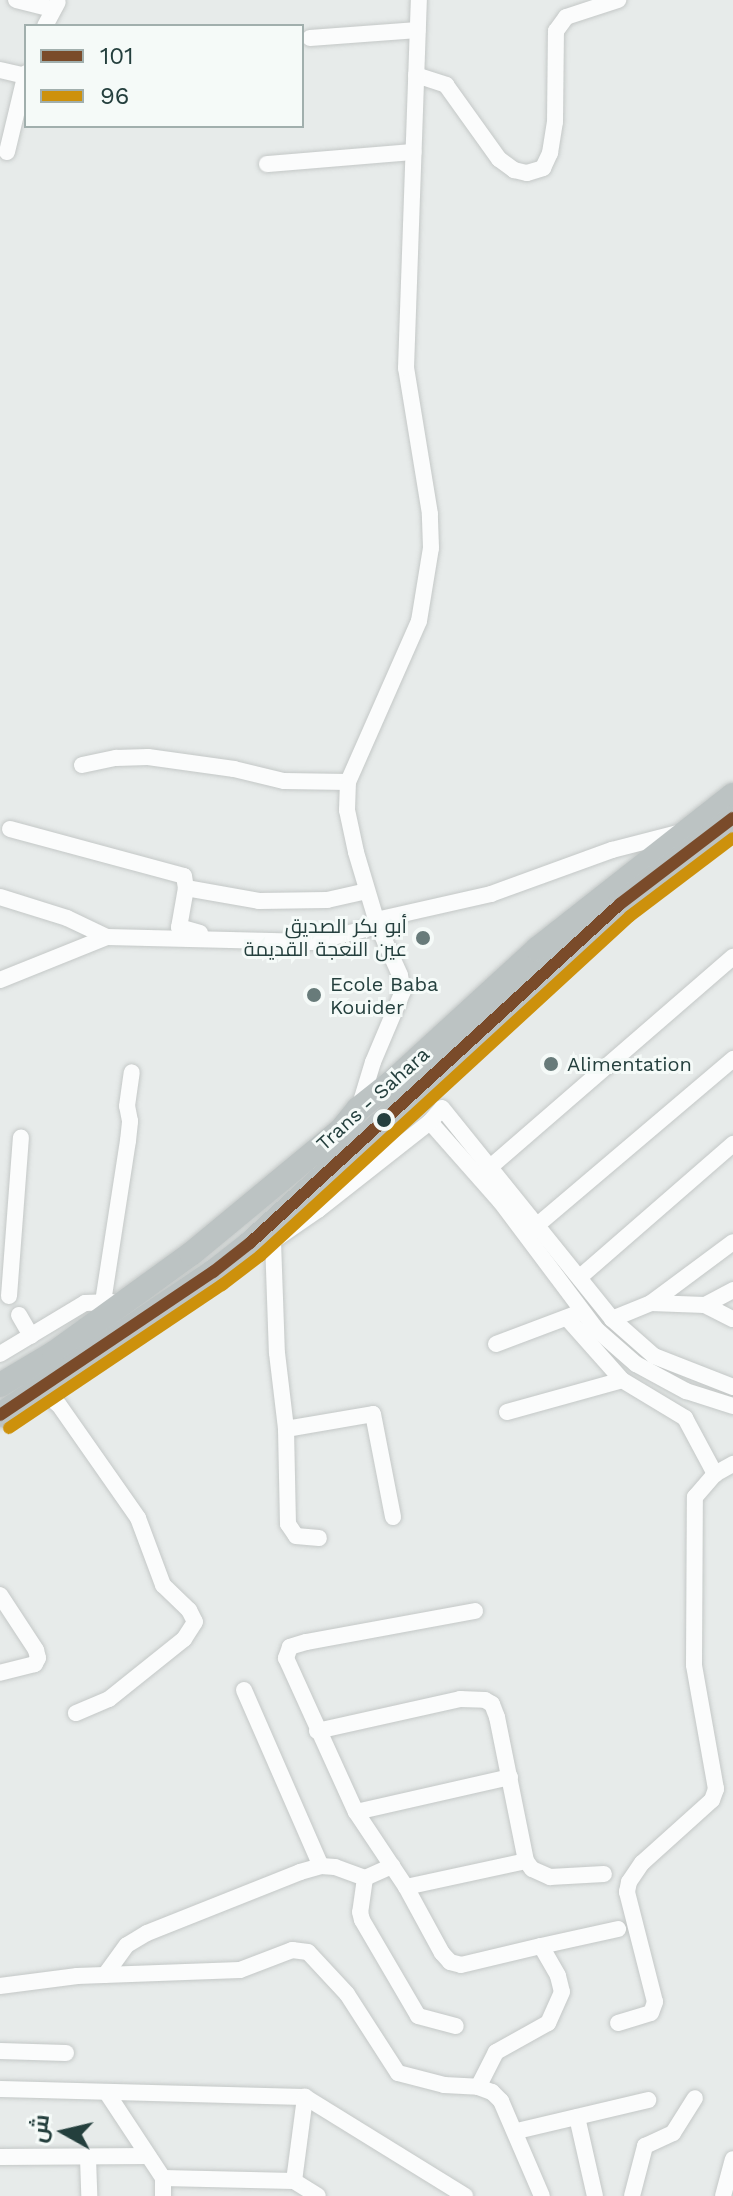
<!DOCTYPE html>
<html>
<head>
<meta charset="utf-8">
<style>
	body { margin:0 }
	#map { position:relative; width:733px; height:2196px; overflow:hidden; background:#e7ebea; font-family:"Work Sans",Cairo,sans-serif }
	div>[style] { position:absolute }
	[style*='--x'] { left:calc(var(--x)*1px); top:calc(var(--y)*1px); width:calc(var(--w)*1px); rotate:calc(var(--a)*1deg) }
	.roads { filter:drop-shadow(0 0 2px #c4c8c7) drop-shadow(0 0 2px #c4c8c7) }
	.minor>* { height:16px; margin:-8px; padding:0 8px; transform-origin:8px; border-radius:8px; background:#fbfcfc }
	.highway>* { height:24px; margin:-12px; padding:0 12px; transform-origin:12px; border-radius:12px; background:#bcc3c3 }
	.bus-1>* { height:12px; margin:-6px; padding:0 6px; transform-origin:6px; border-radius:6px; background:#7a4b2a }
	.bus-2>* { height:12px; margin:-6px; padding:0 6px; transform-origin:6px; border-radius:6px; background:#cd910c }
	.dots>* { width:22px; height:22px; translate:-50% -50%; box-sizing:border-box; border:4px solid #f5faf8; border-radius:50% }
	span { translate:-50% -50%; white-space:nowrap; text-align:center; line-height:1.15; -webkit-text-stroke:6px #f5faf8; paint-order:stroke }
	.poi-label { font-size:20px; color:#243f3d }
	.right { translate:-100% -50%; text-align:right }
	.left { translate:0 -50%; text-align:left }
	.street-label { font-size:20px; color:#243f3d }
	.legend { position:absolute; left:24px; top:24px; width:280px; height:104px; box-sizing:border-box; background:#f5faf8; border:2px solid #a1afad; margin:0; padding:10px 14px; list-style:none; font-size:24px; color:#243f3d }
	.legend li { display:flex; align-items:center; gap:16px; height:40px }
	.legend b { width:40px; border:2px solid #a1afad }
	.north { position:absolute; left:24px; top:2092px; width:80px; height:80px; -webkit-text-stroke:6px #f5faf8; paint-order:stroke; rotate:278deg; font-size:22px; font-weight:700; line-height:32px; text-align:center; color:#243f3d }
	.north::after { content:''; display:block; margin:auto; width:28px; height:36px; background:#243f3d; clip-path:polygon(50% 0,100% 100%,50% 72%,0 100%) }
</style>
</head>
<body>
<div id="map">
	<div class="roads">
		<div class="minor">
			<div style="--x:16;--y:0;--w:37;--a:14"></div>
			<div style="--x:45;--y:26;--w:27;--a:-62"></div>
			<div style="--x:310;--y:38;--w:108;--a:-4.2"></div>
			<div style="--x:0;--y:70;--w:26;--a:13"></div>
			<div style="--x:416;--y:75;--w:32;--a:18"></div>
			<div style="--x:446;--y:85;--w:91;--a:54.4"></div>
			<div style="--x:499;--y:159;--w:19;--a:36"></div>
			<div style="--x:514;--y:170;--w:13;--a:13"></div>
			<div style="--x:527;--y:173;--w:17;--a:-17"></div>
			<div style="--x:543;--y:168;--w:17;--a:-65"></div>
			<div style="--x:550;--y:153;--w:31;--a:-81"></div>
			<div style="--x:555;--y:122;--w:91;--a:-89.4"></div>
			<div style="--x:556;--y:31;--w:17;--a:-54"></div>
			<div style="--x:566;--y:17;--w:55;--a:-18.1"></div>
			<div style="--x:7;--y:152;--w:81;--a:-76.5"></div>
			<div style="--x:267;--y:164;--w:147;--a:-4.7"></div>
			<div style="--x:82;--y:765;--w:35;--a:-12"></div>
			<div style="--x:116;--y:758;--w:32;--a:-2"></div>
			<div style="--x:148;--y:757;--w:87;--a:7.9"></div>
			<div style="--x:234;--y:769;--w:51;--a:13.5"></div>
			<div style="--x:284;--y:781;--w:64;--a:0.9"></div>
			<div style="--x:10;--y:829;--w:180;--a:15.1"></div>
			<div style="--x:184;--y:876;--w:12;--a:81"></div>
			<div style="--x:186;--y:888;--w:74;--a:10.1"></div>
			<div style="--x:259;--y:901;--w:68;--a:-0.8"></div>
			<div style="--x:327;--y:900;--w:41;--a:-12.7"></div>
			<div style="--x:186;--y:888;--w:40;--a:100"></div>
			<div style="--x:179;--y:927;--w:22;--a:16"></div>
			<div style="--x:0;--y:897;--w:70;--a:17.4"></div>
			<div style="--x:67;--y:918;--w:44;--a:25.4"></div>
			<div style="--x:376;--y:920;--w:118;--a:-12.7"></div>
			<div style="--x:491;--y:894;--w:129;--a:-20"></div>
			<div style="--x:612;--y:850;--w:68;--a:-14.4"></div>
			<div style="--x:0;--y:980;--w:115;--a:-21.9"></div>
			<div style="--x:107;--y:937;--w:205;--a:1.4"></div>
			<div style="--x:312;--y:942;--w:68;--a:-13.6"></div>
			<div style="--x:359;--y:1108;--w:48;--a:-73.1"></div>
			<div style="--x:373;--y:1062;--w:77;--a:-67.1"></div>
			<div style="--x:403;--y:991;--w:16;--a:-101"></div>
			<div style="--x:400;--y:975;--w:54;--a:-114.2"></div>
			<div style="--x:378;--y:926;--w:77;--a:-106.6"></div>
			<div style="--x:356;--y:852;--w:43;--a:-102.1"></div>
			<div style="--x:347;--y:810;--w:28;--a:-88"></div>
			<div style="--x:348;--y:782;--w:176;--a:-66.2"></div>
			<div style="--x:419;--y:621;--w:74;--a:-80.7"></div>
			<div style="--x:431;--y:548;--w:34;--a:-92"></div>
			<div style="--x:430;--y:514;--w:148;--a:-99.3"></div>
			<div style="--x:406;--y:368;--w:368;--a:-88"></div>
			<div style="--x:430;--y:1122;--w:106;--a:48.5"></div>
			<div style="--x:500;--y:1201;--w:161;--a:53.1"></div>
			<div style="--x:597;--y:1330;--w:52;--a:41.1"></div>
			<div style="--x:636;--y:1364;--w:57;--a:28.4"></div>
			<div style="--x:686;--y:1391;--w:49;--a:17.7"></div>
			<div style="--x:488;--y:1169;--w:324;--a:-40.9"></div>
			<div style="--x:535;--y:1227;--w:260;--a:-40.3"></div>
			<div style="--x:273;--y:1241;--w:112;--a:88"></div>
			<div style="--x:277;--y:1353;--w:77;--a:83.2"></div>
			<div style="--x:286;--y:1429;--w:95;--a:88.8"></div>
			<div style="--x:288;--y:1524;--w:14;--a:56"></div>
			<div style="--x:296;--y:1536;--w:23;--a:5"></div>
			<div style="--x:250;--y:1243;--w:23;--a:-5"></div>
			<div style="--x:273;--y:1241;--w:55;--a:-34.6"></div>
			<div style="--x:318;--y:1210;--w:142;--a:-38.2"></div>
			<div style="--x:430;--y:1122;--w:18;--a:-49"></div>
			<div style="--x:442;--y:1108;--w:271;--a:51.1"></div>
			<div style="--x:612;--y:1319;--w:42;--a:-22.3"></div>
			<div style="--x:651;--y:1303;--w:102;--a:-36.6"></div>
			<div style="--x:580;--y:1277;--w:203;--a:-41"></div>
			<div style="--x:9;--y:1296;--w:159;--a:-85.7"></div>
			<div style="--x:103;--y:1302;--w:163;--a:-81.2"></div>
			<div style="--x:128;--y:1141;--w:20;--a:-84"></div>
			<div style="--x:130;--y:1121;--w:15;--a:-101"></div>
			<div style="--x:127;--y:1106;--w:34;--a:-82"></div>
			<div style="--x:651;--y:1303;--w:54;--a:2.1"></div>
			<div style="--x:705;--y:1305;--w:32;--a:-28"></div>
			<div style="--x:705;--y:1305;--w:31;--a:27"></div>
			<div style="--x:19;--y:1315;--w:24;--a:60"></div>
			<div style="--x:612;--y:1319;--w:56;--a:41.4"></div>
			<div style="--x:654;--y:1356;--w:85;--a:21.4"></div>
			<div style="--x:496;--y:1344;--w:85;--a:-20.6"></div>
			<div style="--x:0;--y:1354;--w:99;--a:-31"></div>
			<div style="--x:85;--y:1303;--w:27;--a:-2"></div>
			<div style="--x:622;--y:1380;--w:74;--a:31.1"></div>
			<div style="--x:685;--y:1418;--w:64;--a:61.8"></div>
			<div style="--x:41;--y:1390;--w:23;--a:40"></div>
			<div style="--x:59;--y:1405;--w:138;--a:55"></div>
			<div style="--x:138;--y:1518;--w:72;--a:69.5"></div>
			<div style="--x:163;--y:1585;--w:36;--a:44"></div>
			<div style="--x:189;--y:1610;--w:13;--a:63"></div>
			<div style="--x:195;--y:1622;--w:20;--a:123"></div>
			<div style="--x:184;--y:1639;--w:96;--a:141.3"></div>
			<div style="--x:109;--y:1699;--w:36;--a:157"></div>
			<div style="--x:507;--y:1412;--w:119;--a:-15.5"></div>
			<div style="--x:622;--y:1380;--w:83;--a:-131.6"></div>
			<div style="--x:286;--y:1429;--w:88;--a:-9.8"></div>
			<div style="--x:373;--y:1414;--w:105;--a:79"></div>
			<div style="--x:0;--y:1595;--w:66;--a:56.8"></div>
			<div style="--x:36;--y:1650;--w:8;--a:76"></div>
			<div style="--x:38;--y:1658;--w:7;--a:117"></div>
			<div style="--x:35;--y:1664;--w:36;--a:166"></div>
			<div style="--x:475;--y:1611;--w:172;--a:169.6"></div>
			<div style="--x:306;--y:1642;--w:17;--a:163"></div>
			<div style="--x:290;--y:1647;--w:12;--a:110"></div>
			<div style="--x:286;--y:1658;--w:169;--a:65.6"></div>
			<div style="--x:356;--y:1812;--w:90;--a:56.3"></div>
			<div style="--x:406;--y:1887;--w:75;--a:61.4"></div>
			<div style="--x:442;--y:1953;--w:12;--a:48"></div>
			<div style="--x:450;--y:1962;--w:11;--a:15"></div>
			<div style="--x:461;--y:1965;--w:82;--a:-13.4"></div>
			<div style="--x:541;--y:1946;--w:34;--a:60"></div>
			<div style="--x:558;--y:1976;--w:16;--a:76"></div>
			<div style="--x:562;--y:1992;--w:34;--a:114"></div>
			<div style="--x:548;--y:2023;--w:60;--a:150.9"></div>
			<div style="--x:496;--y:2052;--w:39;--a:117"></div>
			<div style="--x:244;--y:1690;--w:192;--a:66.4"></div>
			<div style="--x:317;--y:1731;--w:147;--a:-12.6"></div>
			<div style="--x:460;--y:1699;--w:25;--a:2"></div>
			<div style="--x:485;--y:1700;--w:8;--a:30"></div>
			<div style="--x:492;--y:1704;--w:14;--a:69"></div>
			<div style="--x:497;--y:1717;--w:147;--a:78.6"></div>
			<div style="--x:526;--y:1861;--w:10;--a:53"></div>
			<div style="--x:532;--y:1869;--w:20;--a:24"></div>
			<div style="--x:550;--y:1877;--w:54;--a:-3.2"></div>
			<div style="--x:356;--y:1812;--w:158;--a:-12.8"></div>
			<div style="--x:365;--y:1878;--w:34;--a:98"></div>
			<div style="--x:360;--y:1912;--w:8;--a:76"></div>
			<div style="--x:362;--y:1920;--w:111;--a:59.7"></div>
			<div style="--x:418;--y:2016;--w:39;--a:15"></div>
			<div style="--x:406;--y:1887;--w:123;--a:-12.2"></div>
			<div style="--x:541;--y:1946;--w:79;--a:-12.4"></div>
			<div style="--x:105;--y:1975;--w:37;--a:-54"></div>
			<div style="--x:127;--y:1945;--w:23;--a:-31"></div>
			<div style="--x:147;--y:1933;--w:165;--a:-21.7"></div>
			<div style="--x:300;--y:1872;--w:22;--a:-16"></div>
			<div style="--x:321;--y:1866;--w:14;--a:4"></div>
			<div style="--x:335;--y:1867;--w:32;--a:20"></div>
			<div style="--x:365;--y:1878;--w:30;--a:-24"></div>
			<div style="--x:0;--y:1986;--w:78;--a:-7.4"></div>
			<div style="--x:77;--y:1976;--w:163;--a:-2.1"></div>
			<div style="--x:240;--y:1970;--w:56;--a:-21"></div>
			<div style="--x:292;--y:1950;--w:16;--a:7"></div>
			<div style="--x:308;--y:1952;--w:57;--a:47.1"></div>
			<div style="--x:347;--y:1994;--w:94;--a:57.2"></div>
			<div style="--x:398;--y:2073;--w:48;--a:14.6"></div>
			<div style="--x:444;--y:2085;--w:34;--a:3"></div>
			<div style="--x:478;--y:2087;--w:15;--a:20"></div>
			<div style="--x:492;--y:2092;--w:13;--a:45"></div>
			<div style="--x:501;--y:2101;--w:103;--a:66.7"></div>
			<div style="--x:618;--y:2023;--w:34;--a:-17"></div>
			<div style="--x:651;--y:2013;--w:12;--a:-70"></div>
			<div style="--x:655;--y:2002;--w:114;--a:-104.3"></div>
			<div style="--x:627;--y:1892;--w:10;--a:-79"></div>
			<div style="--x:629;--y:1882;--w:23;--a:-56"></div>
			<div style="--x:642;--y:1863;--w:94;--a:-42"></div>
			<div style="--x:712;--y:1800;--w:12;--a:-70"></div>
			<div style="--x:716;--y:1789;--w:126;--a:-100.1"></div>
			<div style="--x:694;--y:1665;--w:168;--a:-89.7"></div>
			<div style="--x:695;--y:1497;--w:30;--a:-49"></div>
			<div style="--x:715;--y:1474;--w:21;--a:-29"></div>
			<div style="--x:0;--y:2051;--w:66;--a:1.7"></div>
			<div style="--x:0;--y:2089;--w:305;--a:1.5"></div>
			<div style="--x:305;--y:2097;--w:188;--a:31.7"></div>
			<div style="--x:107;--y:2093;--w:102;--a:56.6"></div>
			<div style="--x:163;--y:2178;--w:18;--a:90"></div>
			<div style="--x:577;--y:2117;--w:81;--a:77.2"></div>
			<div style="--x:517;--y:2131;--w:135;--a:-13.3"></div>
			<div style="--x:0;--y:2157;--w:148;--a:-0.4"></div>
			<div style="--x:88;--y:2158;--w:38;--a:88"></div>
			<div style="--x:163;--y:2178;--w:131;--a:1.3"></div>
			<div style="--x:294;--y:2181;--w:28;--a:32"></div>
			<div style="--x:294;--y:2181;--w:85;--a:-82.5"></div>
			<div style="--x:632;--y:2196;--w:52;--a:-75.4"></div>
			<div style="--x:645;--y:2146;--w:31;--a:-25"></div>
			<div style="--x:673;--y:2133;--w:41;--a:-57.8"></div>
			<div style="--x:723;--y:2196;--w:38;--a:-75"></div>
		</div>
		<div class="highway">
			<div style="--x:0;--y:1385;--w:63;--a:-30.7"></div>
			<div style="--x:54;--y:1353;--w:169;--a:-35.9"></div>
			<div style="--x:191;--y:1254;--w:195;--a:-39.6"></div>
			<div style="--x:341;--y:1130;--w:27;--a:-51"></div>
			<div style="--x:358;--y:1109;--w:43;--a:-38.5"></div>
			<div style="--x:392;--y:1082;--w:197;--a:-42.5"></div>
			<div style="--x:537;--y:949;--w:249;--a:-38.2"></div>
			<div style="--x:0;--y:1415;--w:257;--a:-33.9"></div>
			<div style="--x:213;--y:1272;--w:47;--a:-38.1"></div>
			<div style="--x:250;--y:1243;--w:502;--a:-42.5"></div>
			<div style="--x:620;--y:904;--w:142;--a:-37.3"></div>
		</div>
	</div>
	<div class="bus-1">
		<div style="--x:0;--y:1415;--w:257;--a:-33.9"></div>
		<div style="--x:213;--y:1272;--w:47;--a:-38.1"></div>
		<div style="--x:250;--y:1243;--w:502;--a:-42.5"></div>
		<div style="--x:620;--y:904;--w:142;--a:-37.3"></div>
	</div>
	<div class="bus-2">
		<div style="--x:9;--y:1428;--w:257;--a:-33.9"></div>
		<div style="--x:222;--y:1285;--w:48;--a:-37.3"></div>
		<div style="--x:260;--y:1256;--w:502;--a:-42.58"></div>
		<div style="--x:630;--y:916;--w:129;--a:-37.1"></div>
	</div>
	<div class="dots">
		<div style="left:423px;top:938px;background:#687b7a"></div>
		<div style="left:314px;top:995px;background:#687b7a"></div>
		<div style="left:551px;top:1064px;background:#687b7a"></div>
		<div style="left:384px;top:1120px;background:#243f3d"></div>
	</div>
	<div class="poi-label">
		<span class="right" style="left:407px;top:938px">أبو بكر الصديق<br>عين النعجة القديمة</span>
		<span class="left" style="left:330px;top:996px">Ecole Baba<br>Kouider</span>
		<span class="left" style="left:567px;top:1064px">Alimentation</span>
	</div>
	<div class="street-label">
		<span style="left:373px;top:1099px;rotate:-42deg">Trans - Sahara</span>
	</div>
	<ul class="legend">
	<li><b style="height:10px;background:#7a4b2a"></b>101</li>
	<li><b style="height:10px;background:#cd910c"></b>96</li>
	</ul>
	<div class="north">ش</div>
</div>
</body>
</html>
